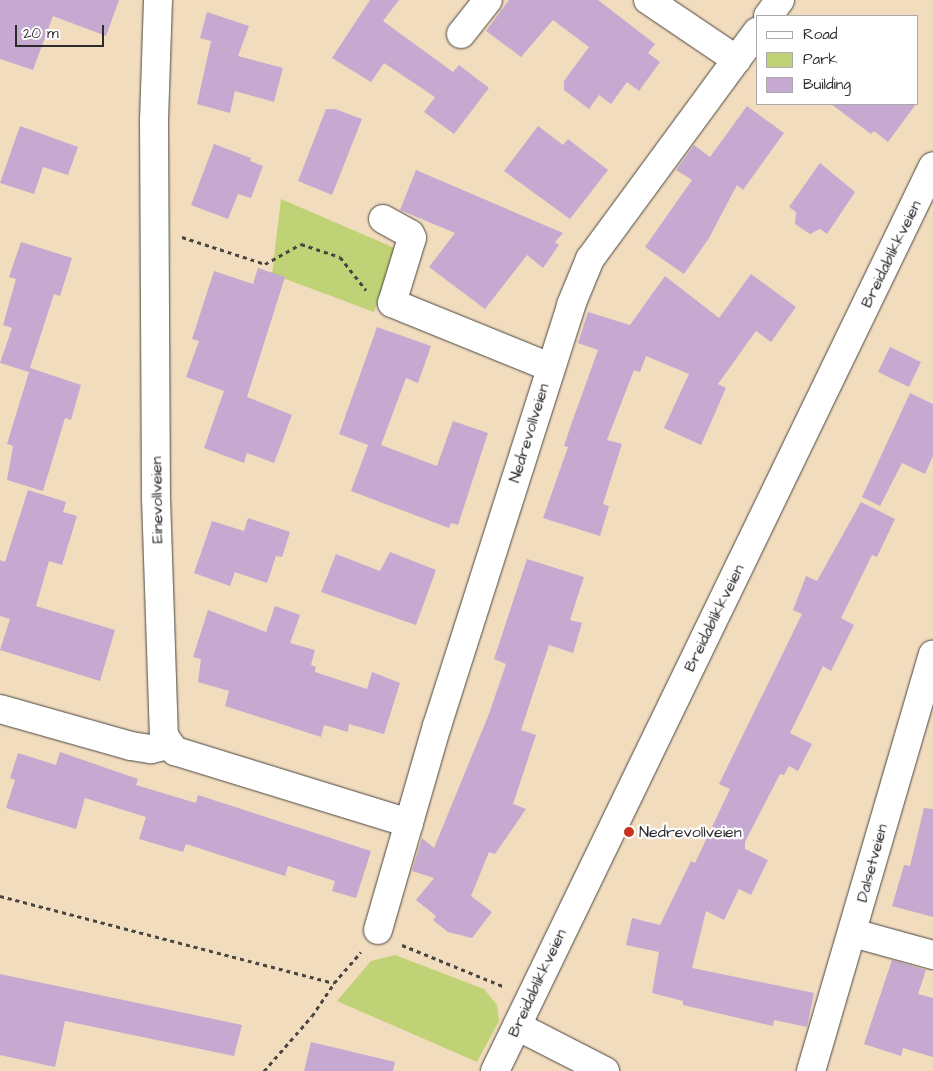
<!DOCTYPE html>
<html>
<head>
<meta charset="utf-8">
<style>
	body { margin:0 }
	#map { position:relative; width:933px; height:1071px; overflow:hidden; background:#f2dcbe; font-family:"Architects Daughter",sans-serif }
	div>[style] { position:absolute }
	[style*='--x'] { left:calc(var(--x)*1px); top:calc(var(--y)*1px); width:calc(var(--w)*1px); rotate:calc(var(--a)*1deg) }
	.green>* { inset:0; background:#bfd275 }
	.building>* { inset:0; background:#c6a9d1 }
	.path>* { height:3px; margin-top:-1.5px; transform-origin:0; background:repeating-linear-gradient(90deg,#494641 0 4px,transparent 0 8px) }
	.roads { filter:drop-shadow(0 0 1px #494641) drop-shadow(0 0 1px #494641) }
	.minor>* { height:28px; margin:-14px; padding:0 14px; transform-origin:14px; border-radius:14px; background:#fff }
	.major>* { height:28px; margin:-14px; padding:0 14px; transform-origin:14px; border-radius:14px; background:#fff }
	.dots>* { width:14px; height:14px; translate:-50% -50%; box-sizing:border-box; border:2px solid #fff; border-radius:50% }
	span { translate:-50% -50%; white-space:nowrap; text-align:center; line-height:1.15; -webkit-text-stroke:4.5px #fff; paint-order:stroke }
	.street-label { font-size:16px; color:#2b2b2b }
	.poi-label { font-size:16px; color:#2b2b2b }
	.left { translate:0 -50%; text-align:left }
	.legend { position:absolute; left:756px; top:15px; width:162px; height:90px; box-sizing:border-box; background:#fff; border:1px solid #aaa; margin:0; padding:6px 9px; list-style:none; font-size:15px; color:#2b2b2b }
	.legend li { display:flex; align-items:center; gap:10px; height:25px }
	.legend b { width:25px; border:1px solid #aaa }
	.scale { position:absolute; left:15px; top:25px; width:89px; height:22px; box-sizing:border-box; border:2px solid #2b2b2b; border-top:0; padding-left:6px; font-size:15px; line-height:18px; white-space:nowrap; color:#2b2b2b; -webkit-text-stroke:4px #fff; paint-order:stroke }
</style>
</head>
<body>
<div id="map">
	<div class="green">
		<div style="clip-path:polygon(281px 199px,397px 249px,374px 312px,272px 274px)"></div>
		<div style="clip-path:polygon(395px 955px,484px 989px,497px 1005px,499px 1021px,477px 1062px,337px 1001px,371px 961px)"></div>
	</div>
	<div class="building">
		<div style="clip-path:polygon(0 0,119px 0,106px 36px,53px 16px,33px 70px,0 59px)"></div>
		<div style="clip-path:polygon(370px 0,399px 0,383px 21px,453px 72px,459px 65px,489px 88px,454px 134px,424px 112px,435px 97px,384px 63px,371px 82px,332px 58px)"></div>
		<div style="clip-path:polygon(509px 0,598px 0,655px 44px,648px 53px,660px 62px,639px 91px,627px 82px,611px 104px,599px 95px,589px 109px,564px 90px,564px 81px,589px 47px,553px 20px,521px 57px,486px 31px)"></div>
		<div style="clip-path:polygon(207px 12px,249px 26px,238px 56px,283px 68px,274px 102px,235px 91px,230px 113px,197px 104px,211px 41px,200px 38px)"></div>
		<div style="clip-path:polygon(831px 104px,916px 104px,888px 142px,874px 131px,871px 134px)"></div>
		<div style="clip-path:polygon(747px 106px,784px 133px,743px 190px,737px 185px,709px 238px,684px 274px,645px 247px,692px 180px,676px 170px,694px 145px,710px 157px)"></div>
		<div style="clip-path:polygon(326px 109px,335px 109px,362px 119px,332px 195px,298px 181px)"></div>
		<div style="clip-path:polygon(20px 126px,78px 147px,68px 175px,43px 167px,34px 194px,0 183px)"></div>
		<div style="clip-path:polygon(538px 126px,563px 145px,568px 139px,608px 170px,570px 219px,504px 171px)"></div>
		<div style="clip-path:polygon(214px 144px,251px 158px,250px 161px,263px 166px,251px 198px,238px 194px,228px 219px,191px 205px)"></div>
		<div style="clip-path:polygon(820px 163px,855px 192px,827px 234px,820px 229px,810px 234px,795px 224px,796px 212px,789px 207px)"></div>
		<div style="clip-path:polygon(416px 170px,563px 233px,555px 242px,559px 245px,543px 268px,527px 255px,485px 309px,429px 267px,455px 233px,400px 210px)"></div>
		<div style="clip-path:polygon(21px 242px,72px 258px,60px 296px,54px 294px,30px 368px,81px 385px,71px 420px,65px 418px,43px 491px,7px 480px,13px 446px,7px 444px,29px 372px,0 363px,12px 328px,3px 325px,16px 279px,9px 277px)"></div>
		<div style="clip-path:polygon(258px 268px,285px 277px,247px 397px,292px 415px,274px 463px,247px 453px,244px 463px,204px 448px,224px 391px,186px 377px,199px 341px,192px 339px,214px 271px,253px 284px)"></div>
		<div style="clip-path:polygon(751px 274px,796px 307px,771px 342px,756px 331px,718px 384px,726px 388px,701px 445px,664px 428px,689px 374px,646px 356px,640px 372px,634px 370px,607px 440px,622px 444px,603px 504px,609px 506px,600px 536px,543px 518px,568px 447px,564px 446px,571px 425px,598px 350px,578px 343px,588px 312px,630px 325px,665px 276px,719px 318px)"></div>
		<div style="clip-path:polygon(377px 327px,431px 346px,418px 383px,406px 378px,381px 445px,437px 466px,453px 421px,488px 433px,458px 525px,451px 523px,449px 528px,351px 491px,368px 445px,339px 434px)"></div>
		<div style="clip-path:polygon(890px 347px,921px 362px,909px 387px,878px 372px)"></div>
		<div style="clip-path:polygon(910px 393px,933px 404px,933px 456px,925px 474px,902px 463px,880px 506px,862px 497px)"></div>
		<div style="clip-path:polygon(28px 490px,66px 502px,63px 512px,77px 516px,62px 565px,49px 561px,36px 606px,115px 630px,100px 681px,0 650px,10px 619px,0 616px,0 560px,5px 562px)"></div>
		<div style="clip-path:polygon(861px 502px,895px 519px,877px 557px,872px 555px,841px 618px,854px 625px,831px 671px,823px 666px,790px 733px,812px 744px,798px 771px,789px 766px,784px 775px,780px 774px,745px 842px,745px 849px,768px 860px,751px 895px,739px 889px,724px 920px,706px 911px,692px 968px,814px 993px,807px 1027px,774px 1020px,773px 1026px,683px 1005px,683px 1001px,652px 993px,659px 952px,626px 945px,632px 918px,660px 925px,691px 861px,695px 863px,730px 789px,719px 784px,802px 614px,793px 610px,806px 576px,817px 581px)"></div>
		<div style="clip-path:polygon(248px 518px,290px 532px,282px 557px,276px 556px,267px 583px,235px 572px,230px 586px,194px 573px,212px 521px,244px 531px)"></div>
		<div style="clip-path:polygon(390px 552px,436px 570px,416px 625px,321px 592px,336px 554px,380px 571px)"></div>
		<div style="clip-path:polygon(527px 559px,584px 577px,570px 620px,582px 623px,573px 653px,549px 645px,521px 730px,536px 735px,513px 804px,526px 809px,495px 854px,489px 852px,471px 896px,492px 912px,472px 938px,448px 932px,433px 920px,436px 916px,416px 900px,434px 878px,412px 871px,422px 838px,434px 848px,489px 714px,506px 664px,494px 659px)"></div>
		<div style="clip-path:polygon(275px 606px,300px 615px,290px 643px,315px 650px,311px 665px,316px 667px,315px 672px,367px 689px,372px 672px,400px 683px,384px 734px,349px 724px,348px 732px,324px 725px,321px 737px,225px 706px,229px 691px,198px 682px,201px 659px,193px 657px,208px 610px,266px 632px)"></div>
		<div style="clip-path:polygon(60px 752px,138px 779px,136px 785px,196px 803px,198px 795px,371px 851px,356px 898px,332px 891px,335px 881px,288px 866px,285px 876px,186px 844px,183px 852px,139px 839px,146px 817px,85px 798px,76px 829px,6px 808px,15px 780px,10px 778px,18px 753px,56px 765px)"></div>
		<div style="clip-path:polygon(924px 808px,933px 809px,933px 917px,892px 906px,904px 865px,910px 866px)"></div>
		<div style="clip-path:polygon(892px 960px,926px 970px,918px 994px,933px 998px,933px 1057px,903px 1048px,901px 1056px,864px 1044px)"></div>
		<div style="clip-path:polygon(0 974px,242px 1025px,234px 1056px,65px 1021px,55px 1067px,0 1055px)"></div>
		<div style="clip-path:polygon(311px 1042px,395px 1062px,393px 1071px,304px 1071px)"></div>
	</div>
	<div class="path">
		<div style="--x:182;--y:237;--w:87;--a:18"></div>
		<div style="--x:265;--y:264;--w:41;--a:-29.1"></div>
		<div style="--x:301;--y:244;--w:41;--a:18.4"></div>
		<div style="--x:340;--y:257;--w:42;--a:51.8"></div>
		<div style="--x:0;--y:896;--w:345;--a:14.6"></div>
		<div style="--x:402;--y:945;--w:111;--a:22.2"></div>
		<div style="--x:264;--y:1071;--w:73;--a:-48.9"></div>
		<div style="--x:312;--y:1016;--w:40;--a:-56"></div>
		<div style="--x:334;--y:983;--w:41;--a:-48.9"></div>
	</div>
	<div class="roads">
		<div class="minor">
			<div style="--x:158;--y:0;--w:119;--a:91.9"></div>
			<div style="--x:154;--y:119;--w:379;--a:89.7"></div>
			<div style="--x:156;--y:498;--w:238;--a:88.1"></div>
			<div style="--x:164;--y:736;--w:19;--a:54"></div>
			<div style="--x:175;--y:751;--w:245;--a:17.1"></div>
			<div style="--x:648;--y:0;--w:107;--a:34"></div>
			<div style="--x:768;--y:16;--w:20;--a:-53"></div>
			<div style="--x:461;--y:34;--w:43;--a:-51.5"></div>
			<div style="--x:383;--y:219;--w:31;--a:29"></div>
			<div style="--x:410;--y:234;--w:4;--a:63"></div>
			<div style="--x:412;--y:238;--w:68;--a:107.1"></div>
			<div style="--x:392;--y:303;--w:170;--a:22.1"></div>
			<div style="--x:0;--y:709;--w:136;--a:15.8"></div>
			<div style="--x:131;--y:746;--w:20;--a:9"></div>
			<div style="--x:151;--y:749;--w:18;--a:-13"></div>
			<div style="--x:378;--y:930;--w:212;--a:-73.9"></div>
			<div style="--x:437;--y:726;--w:442;--a:-72.3"></div>
			<div style="--x:571;--y:305;--w:50;--a:-67.6"></div>
			<div style="--x:590;--y:259;--w:282;--a:-53.7"></div>
			<div style="--x:853;--y:933;--w:83;--a:15.4"></div>
			<div style="--x:517;--y:1026;--w:99;--a:27.1"></div>
			<div style="--x:811;--y:1071;--w:434;--a:-73.7"></div>
		</div>
		<div class="major">
			<div style="--x:495;--y:1071;--w:1005;--a:-64.17"></div>
		</div>
	</div>
	<div class="dots">
		<div style="left:629px;top:832px;background:#c8321e"></div>
	</div>
	<div class="street-label">
		<span style="left:891px;top:254px;rotate:-64deg">Breidablikkveien</span>
		<span style="left:529px;top:433px;rotate:-73deg">Nedrevollveien</span>
		<span style="left:157px;top:500px;rotate:-91deg">Einevollveien</span>
		<span style="left:714px;top:618px;rotate:-64deg">Breidablikkveien</span>
		<span style="left:872px;top:863px;rotate:-75deg">Dalsetveien</span>
		<span style="left:537px;top:983px;rotate:-65deg">Breidablikkveien</span>
	</div>
	<div class="poi-label">
		<span class="left" style="left:639px;top:832px">Nedrevollveien</span>
	</div>
	<ul class="legend">
	<li><b style="height:6px;background:#fff"></b>Road</li>
	<li><b style="height:14px;background:#bfd275"></b>Park</li>
	<li><b style="height:14px;background:#c6a9d1"></b>Building</li>
	</ul>
	<div class="scale">20 m</div>
</div>
</body>
</html>
